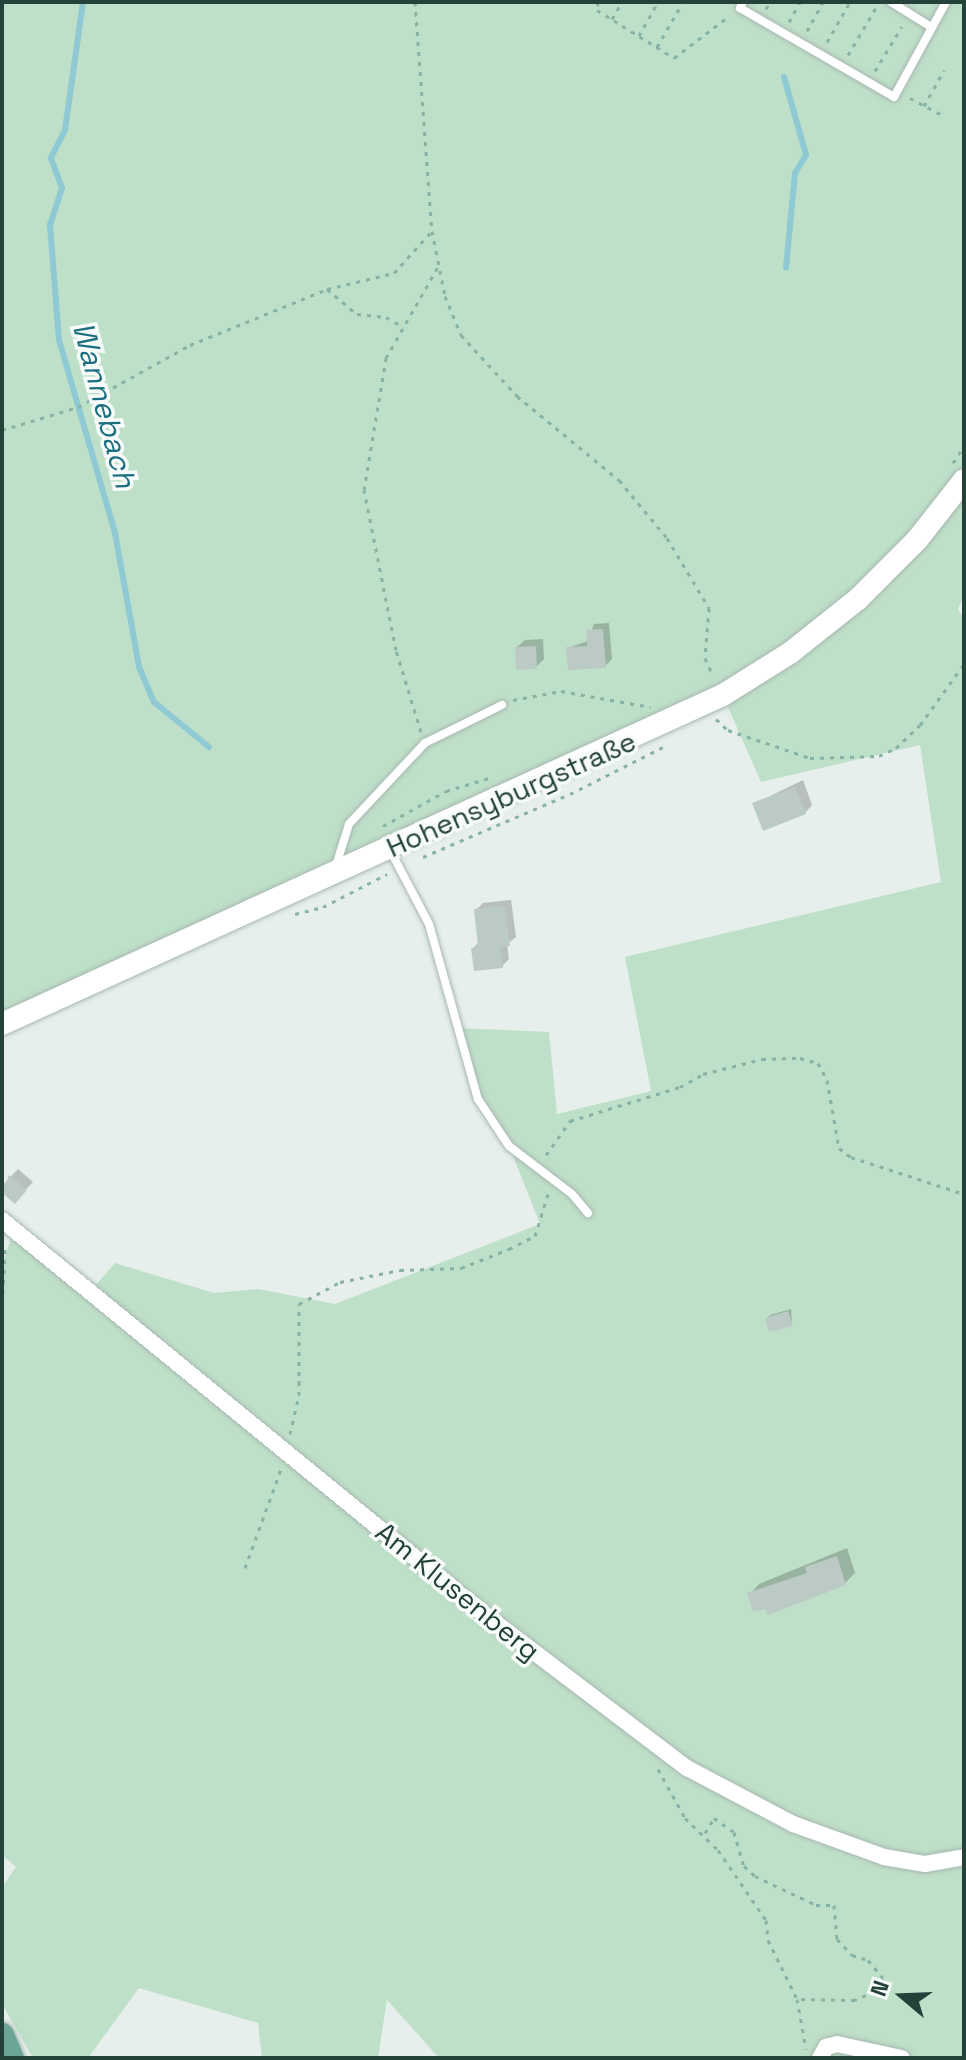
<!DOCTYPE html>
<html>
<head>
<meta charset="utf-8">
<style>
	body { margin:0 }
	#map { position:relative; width:966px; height:2060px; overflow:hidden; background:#e6efeb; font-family:"Space Grotesk",sans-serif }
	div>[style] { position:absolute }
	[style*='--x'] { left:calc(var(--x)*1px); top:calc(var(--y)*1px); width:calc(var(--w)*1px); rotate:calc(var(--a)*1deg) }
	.green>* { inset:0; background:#bfe0c8 }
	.shadow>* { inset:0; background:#0003 }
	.stream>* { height:6px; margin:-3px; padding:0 3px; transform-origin:3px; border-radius:3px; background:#8ec9d4 }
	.building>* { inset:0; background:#bbcac4 }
	.path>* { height:3px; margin-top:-1.5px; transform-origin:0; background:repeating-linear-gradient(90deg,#86b3a5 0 4px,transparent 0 10px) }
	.roads { filter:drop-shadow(0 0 2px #a8b8b2) drop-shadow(0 0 2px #a8b8b2) }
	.service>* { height:8px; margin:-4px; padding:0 4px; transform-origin:4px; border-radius:4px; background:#fff }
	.minor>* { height:16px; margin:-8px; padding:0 8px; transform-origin:8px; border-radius:8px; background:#fff }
	.secondary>* { height:22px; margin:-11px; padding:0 11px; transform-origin:11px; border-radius:11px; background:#fff }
	.primary>* { height:24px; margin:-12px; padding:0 12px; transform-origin:12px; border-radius:12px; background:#6aa596 }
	span { translate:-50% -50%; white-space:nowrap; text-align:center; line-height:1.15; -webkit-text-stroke:7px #f7fbf9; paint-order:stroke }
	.street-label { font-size:28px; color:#24423a }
	.water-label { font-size:30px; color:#1c6f80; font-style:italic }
	.frame { position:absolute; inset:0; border:4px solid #24423a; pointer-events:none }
	.north { position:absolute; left:862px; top:1956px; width:80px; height:80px; -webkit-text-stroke:6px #f7fbf9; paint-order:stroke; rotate:289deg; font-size:22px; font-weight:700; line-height:32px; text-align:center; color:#24423a }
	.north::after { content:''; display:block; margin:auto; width:28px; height:36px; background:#24423a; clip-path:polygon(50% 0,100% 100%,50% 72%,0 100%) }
</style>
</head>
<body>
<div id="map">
	<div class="green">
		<div style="clip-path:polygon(2px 2px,964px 2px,964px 595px,958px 609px,964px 619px,964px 2058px,439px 2058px,387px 2000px,378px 2058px,262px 2058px,258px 2023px,139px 1988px,88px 2058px,33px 2058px,2px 2004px,2px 1887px,16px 1867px,2px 1855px,2px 1264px,14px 1231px,88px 1294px,115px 1263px,214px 1293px,259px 1289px,335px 1304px,540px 1224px,509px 1146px,478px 1099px,454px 1028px,549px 1032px,557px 1114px,651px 1091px,625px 957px,941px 882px,920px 745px,761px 782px,723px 696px,2px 1024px)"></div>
	</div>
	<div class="shadow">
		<div style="clip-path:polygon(609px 623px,612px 659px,605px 666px,568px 648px,588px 641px,594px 624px)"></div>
		<div style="clip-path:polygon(543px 639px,544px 659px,536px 667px,517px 647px,525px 640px)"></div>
		<div style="clip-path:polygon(803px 780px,812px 805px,805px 813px,754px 804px)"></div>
		<div style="clip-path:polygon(511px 900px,516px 937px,507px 944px,509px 959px,502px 966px,473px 948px,479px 942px,476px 910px,483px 903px)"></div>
		<div style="clip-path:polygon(18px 1169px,33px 1182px,15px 1201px,2px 1186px)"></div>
		<div style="clip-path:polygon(791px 1309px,792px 1324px,767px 1318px,770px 1315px)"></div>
		<div style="clip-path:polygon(847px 1548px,855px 1573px,845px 1583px,750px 1594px,759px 1584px)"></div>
	</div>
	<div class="stream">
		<div style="--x:83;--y:2;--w:129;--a:98"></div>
		<div style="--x:65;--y:130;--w:31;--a:117"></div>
		<div style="--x:51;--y:158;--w:32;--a:70"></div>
		<div style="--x:62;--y:188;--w:39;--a:108"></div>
		<div style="--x:50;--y:225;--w:115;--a:85.5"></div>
		<div style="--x:59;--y:340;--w:201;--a:73.8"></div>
		<div style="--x:115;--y:533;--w:136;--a:79.8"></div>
		<div style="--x:139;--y:667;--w:38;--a:67"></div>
		<div style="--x:154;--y:702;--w:71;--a:39.3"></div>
		<div style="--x:784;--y:77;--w:81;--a:74.2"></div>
		<div style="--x:806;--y:155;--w:21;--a:121"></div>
		<div style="--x:795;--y:173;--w:95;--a:95.4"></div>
	</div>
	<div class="building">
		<div style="clip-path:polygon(603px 629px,606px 668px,568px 670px,566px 647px,587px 646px,586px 630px)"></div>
		<div style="clip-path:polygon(536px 646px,537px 669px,516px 670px,515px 647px)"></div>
		<div style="clip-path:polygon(795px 787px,806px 814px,763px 831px,752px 803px)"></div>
		<div style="clip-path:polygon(505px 906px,510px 946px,500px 947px,503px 968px,474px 971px,471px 948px,478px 947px,474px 909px)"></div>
		<div style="clip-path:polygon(9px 1175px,27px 1190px,15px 1204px,2px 1193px)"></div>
		<div style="clip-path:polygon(788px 1311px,793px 1326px,769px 1332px,765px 1318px)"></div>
		<div style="clip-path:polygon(837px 1556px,846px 1585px,768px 1615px,765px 1609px,753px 1612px,747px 1593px,807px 1573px,805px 1567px)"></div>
	</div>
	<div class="path">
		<div style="--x:415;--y:2;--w:230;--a:85.8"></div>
		<div style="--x:432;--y:231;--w:66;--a:78.7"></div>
		<div style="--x:445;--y:296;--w:42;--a:67.7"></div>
		<div style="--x:461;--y:335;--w:83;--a:47.4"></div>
		<div style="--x:517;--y:396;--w:132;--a:39.5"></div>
		<div style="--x:619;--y:480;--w:75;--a:50.4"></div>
		<div style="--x:667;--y:538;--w:82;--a:59"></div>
		<div style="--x:709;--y:608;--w:50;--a:94.6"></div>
		<div style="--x:705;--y:658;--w:20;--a:66"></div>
		<div style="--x:598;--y:2;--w:8;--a:97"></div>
		<div style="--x:597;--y:10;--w:91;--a:31.9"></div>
		<div style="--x:674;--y:58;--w:69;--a:-37.4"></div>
		<div style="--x:766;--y:9;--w:8;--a:-60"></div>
		<div style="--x:612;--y:19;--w:20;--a:-60"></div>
		<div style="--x:789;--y:22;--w:23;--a:-61"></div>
		<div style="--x:807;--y:31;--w:33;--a:-61"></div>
		<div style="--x:639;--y:36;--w:39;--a:-61"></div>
		<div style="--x:827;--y:42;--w:46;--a:-60.1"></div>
		<div style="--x:657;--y:47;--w:52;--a:-60"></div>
		<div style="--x:848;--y:55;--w:57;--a:-59.4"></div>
		<div style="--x:875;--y:71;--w:52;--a:-59"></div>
		<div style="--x:910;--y:98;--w:36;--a:28"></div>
		<div style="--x:924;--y:106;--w:41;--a:-60.9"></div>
		<div style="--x:327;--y:289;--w:39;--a:40"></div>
		<div style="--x:357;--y:314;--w:29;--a:6"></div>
		<div style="--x:386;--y:317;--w:20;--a:30"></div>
		<div style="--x:2;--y:430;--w:79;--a:-16.8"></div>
		<div style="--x:78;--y:407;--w:128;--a:-29"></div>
		<div style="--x:190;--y:345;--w:148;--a:-22.2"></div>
		<div style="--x:327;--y:289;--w:69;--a:-13.4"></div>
		<div style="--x:394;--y:273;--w:57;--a:-47.9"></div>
		<div style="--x:953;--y:463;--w:20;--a:-57"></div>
		<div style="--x:513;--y:700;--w:49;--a:-10.6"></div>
		<div style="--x:561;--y:691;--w:91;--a:10.1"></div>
		<div style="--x:716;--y:719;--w:16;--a:43"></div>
		<div style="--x:728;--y:730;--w:87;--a:18.9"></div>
		<div style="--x:810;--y:758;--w:69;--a:-1.7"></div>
		<div style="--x:879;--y:756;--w:19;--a:-25"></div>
		<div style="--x:896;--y:748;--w:33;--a:-44"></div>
		<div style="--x:920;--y:725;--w:75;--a:-54.2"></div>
		<div style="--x:421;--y:732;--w:86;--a:-107"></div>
		<div style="--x:396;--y:650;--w:163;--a:-101.3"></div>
		<div style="--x:364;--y:490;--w:134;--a:-80.5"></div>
		<div style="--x:386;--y:358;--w:105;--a:-60.3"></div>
		<div style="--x:383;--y:826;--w:72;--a:-29.1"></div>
		<div style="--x:446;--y:791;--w:45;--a:-16.8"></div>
		<div style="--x:423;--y:857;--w:160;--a:-23.2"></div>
		<div style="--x:570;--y:794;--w:104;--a:-26.8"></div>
		<div style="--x:295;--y:914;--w:29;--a:-14"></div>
		<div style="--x:323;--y:907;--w:72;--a:-27.3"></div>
		<div style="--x:546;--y:1155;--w:42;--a:-54.8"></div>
		<div style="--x:570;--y:1121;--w:115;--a:-17.2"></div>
		<div style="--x:680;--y:1087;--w:26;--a:-29"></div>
		<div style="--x:703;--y:1074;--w:61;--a:-14.3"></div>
		<div style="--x:762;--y:1059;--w:38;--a:-2"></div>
		<div style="--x:800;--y:1058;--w:19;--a:16"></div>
		<div style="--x:818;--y:1063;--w:19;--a:62"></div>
		<div style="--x:827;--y:1080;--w:69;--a:80"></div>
		<div style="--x:839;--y:1148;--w:15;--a:37"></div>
		<div style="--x:851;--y:1157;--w:119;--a:18.1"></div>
		<div style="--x:2;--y:1313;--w:67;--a:-87.4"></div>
		<div style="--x:290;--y:1434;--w:40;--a:-77"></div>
		<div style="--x:299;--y:1395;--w:91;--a:-90"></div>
		<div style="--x:299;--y:1304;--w:47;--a:-28.2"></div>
		<div style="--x:340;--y:1282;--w:61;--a:-11.3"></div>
		<div style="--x:400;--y:1270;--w:61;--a:-1.9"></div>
		<div style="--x:461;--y:1268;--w:52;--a:-21.6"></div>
		<div style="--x:509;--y:1249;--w:29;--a:-27"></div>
		<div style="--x:535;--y:1236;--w:44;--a:-72.8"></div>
		<div style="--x:245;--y:1568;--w:105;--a:-70"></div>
		<div style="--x:658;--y:1769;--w:56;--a:61.1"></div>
		<div style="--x:685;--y:1818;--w:46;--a:44.1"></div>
		<div style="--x:718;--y:1850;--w:85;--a:55.6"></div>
		<div style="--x:766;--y:1920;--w:20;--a:84"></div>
		<div style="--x:768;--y:1940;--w:66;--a:63.8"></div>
		<div style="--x:797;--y:1999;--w:51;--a:79.8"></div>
		<div style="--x:705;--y:1833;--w:17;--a:-59"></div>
		<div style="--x:714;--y:1818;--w:24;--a:35"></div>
		<div style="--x:734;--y:1832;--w:35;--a:74"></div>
		<div style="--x:744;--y:1866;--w:15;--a:42"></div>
		<div style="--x:755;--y:1876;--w:68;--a:25.4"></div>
		<div style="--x:816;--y:1905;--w:18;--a:0"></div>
		<div style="--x:834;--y:1905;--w:34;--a:85"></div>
		<div style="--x:837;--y:1939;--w:22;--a:47"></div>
		<div style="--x:852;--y:1955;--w:17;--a:17"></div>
		<div style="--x:868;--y:1960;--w:23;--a:50"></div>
		<div style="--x:883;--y:1978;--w:15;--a:122"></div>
		<div style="--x:875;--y:1991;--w:22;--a:156"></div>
		<div style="--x:855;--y:2000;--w:58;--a:-179"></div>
	</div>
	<div class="roads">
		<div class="service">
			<div style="--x:743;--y:2;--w:7;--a:117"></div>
			<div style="--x:740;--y:8;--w:178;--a:30"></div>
			<div style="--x:894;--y:97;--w:108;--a:-61.3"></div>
			<div style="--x:891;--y:2;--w:47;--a:32"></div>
			<div style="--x:390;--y:850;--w:84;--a:62.2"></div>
			<div style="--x:429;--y:924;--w:182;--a:74.4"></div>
			<div style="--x:478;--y:1099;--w:56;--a:56.6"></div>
			<div style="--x:509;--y:1146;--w:79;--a:37.3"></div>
			<div style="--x:572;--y:1194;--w:25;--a:50"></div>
			<div style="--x:335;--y:869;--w:47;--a:-72.7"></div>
			<div style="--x:349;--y:824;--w:111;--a:-46.8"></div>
			<div style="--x:425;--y:743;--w:86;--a:-26.3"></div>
		</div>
		<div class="minor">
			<div style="--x:2;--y:1220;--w:623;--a:39.26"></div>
			<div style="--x:484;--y:1614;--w:255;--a:37.2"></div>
			<div style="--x:687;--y:1768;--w:120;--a:27.8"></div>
			<div style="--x:793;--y:1824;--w:97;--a:19.9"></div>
			<div style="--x:884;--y:1857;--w:42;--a:9.7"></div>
			<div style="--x:925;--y:1864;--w:40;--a:-10"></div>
			<div style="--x:820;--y:2058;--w:13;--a:-61"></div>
			<div style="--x:826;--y:2047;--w:11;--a:-15"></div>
			<div style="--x:837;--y:2044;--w:66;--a:12.2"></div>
		</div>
		<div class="secondary">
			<div style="--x:2;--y:1024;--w:793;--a:-24.53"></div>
			<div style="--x:723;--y:695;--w:79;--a:-32.1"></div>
			<div style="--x:790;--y:653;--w:87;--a:-38.5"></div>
			<div style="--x:858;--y:599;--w:83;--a:-45"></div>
			<div style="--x:917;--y:540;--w:76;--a:-51.9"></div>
		</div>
		<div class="primary">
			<div style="--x:2;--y:2035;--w:25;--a:67"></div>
		</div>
	</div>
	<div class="street-label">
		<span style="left:511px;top:794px;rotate:-24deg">Hohensyburgstraße</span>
		<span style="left:458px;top:1591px;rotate:39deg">Am Klusenberg</span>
	</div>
	<div class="water-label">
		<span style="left:104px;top:405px;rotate:75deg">Wannebach</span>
	</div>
	<div class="frame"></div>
	<div class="north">N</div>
</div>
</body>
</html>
